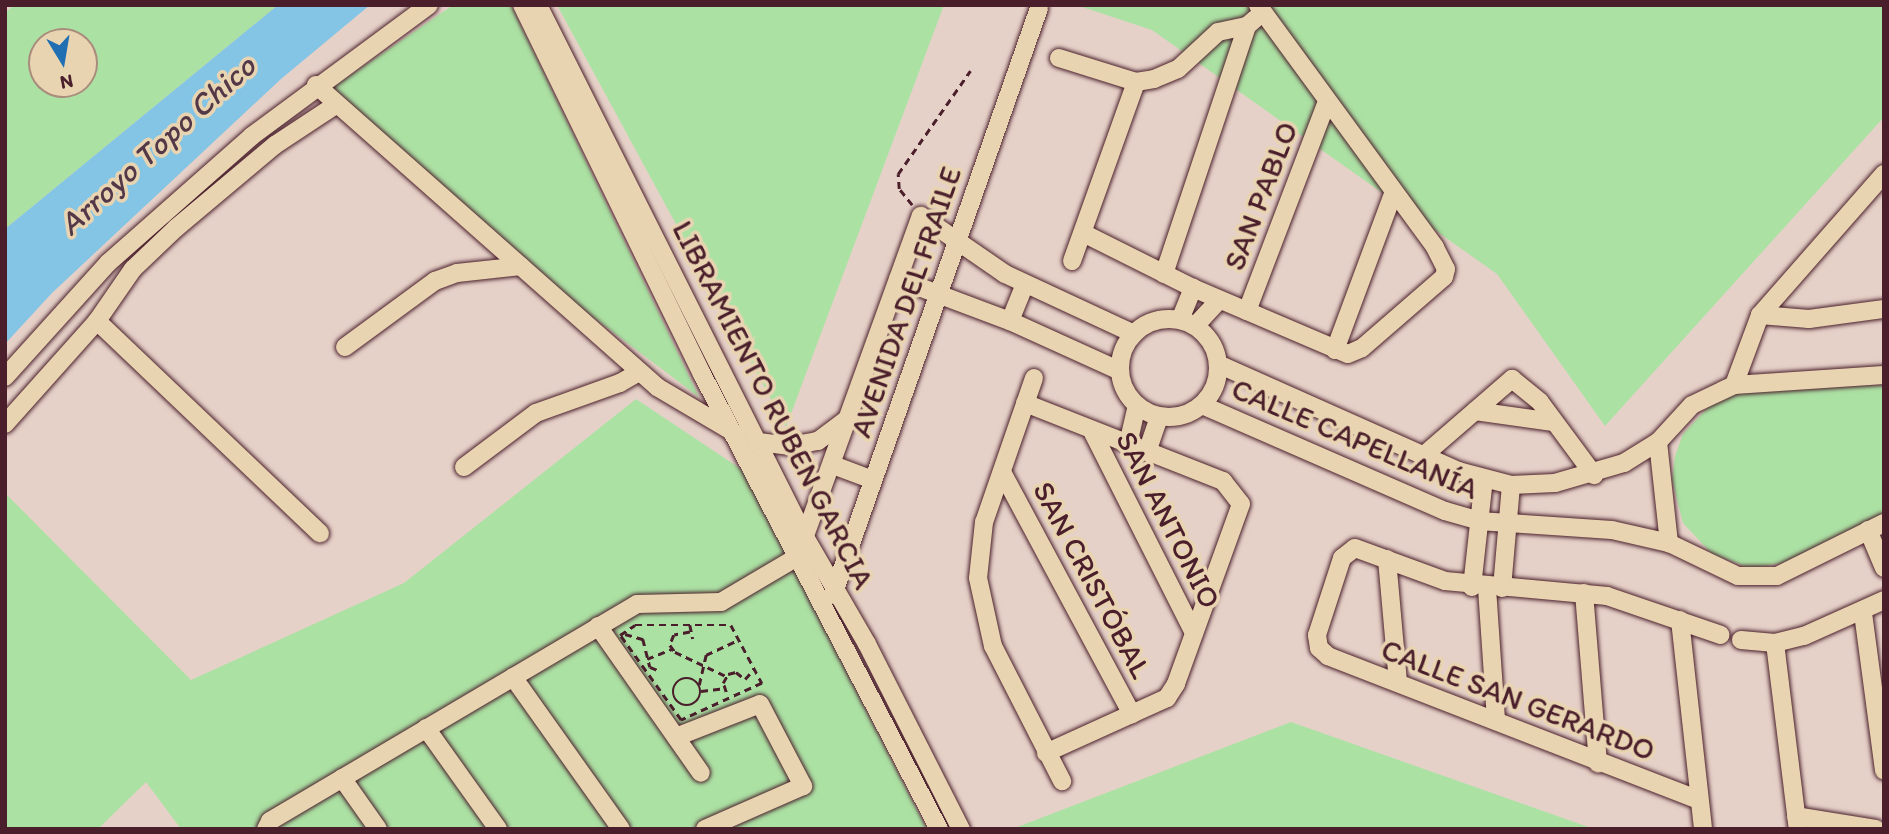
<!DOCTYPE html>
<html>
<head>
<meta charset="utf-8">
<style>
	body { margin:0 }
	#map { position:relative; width:1889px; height:834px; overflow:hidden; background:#e6d1c8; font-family:Itim,sans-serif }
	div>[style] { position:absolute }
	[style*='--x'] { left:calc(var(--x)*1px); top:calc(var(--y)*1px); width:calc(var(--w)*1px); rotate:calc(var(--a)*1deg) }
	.green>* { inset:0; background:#ace1a4 }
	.water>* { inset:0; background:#84c5e5 }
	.path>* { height:2.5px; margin-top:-1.25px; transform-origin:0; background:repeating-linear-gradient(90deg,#4a1f2b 0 7px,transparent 0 12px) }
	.path>.ring { margin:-1.25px; padding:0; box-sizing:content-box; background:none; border:2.5px solid #4a1f2b; border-radius:50% }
	.roads { filter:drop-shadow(0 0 2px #4a1f2b) drop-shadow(0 0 2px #4a1f2b) }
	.minor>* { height:18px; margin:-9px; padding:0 9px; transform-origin:9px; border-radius:9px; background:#e9d4b2 }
	.minor>.ring { margin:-9px; padding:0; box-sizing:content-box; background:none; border:18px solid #e9d4b2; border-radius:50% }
	span { translate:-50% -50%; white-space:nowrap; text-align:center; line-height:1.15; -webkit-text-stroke:7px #e9d4b2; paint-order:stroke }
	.street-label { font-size:30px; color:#4a1f2b }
	.water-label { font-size:32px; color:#533847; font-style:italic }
	.frame { position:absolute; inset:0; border:7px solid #4a1f2b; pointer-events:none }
	.north { position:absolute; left:28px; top:28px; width:70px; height:70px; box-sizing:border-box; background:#e9d4b2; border:2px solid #a98c7c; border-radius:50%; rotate:169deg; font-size:19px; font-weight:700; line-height:28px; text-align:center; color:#4a1f2b }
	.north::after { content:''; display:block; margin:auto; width:24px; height:32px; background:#1f6fb2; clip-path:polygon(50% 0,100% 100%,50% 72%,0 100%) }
</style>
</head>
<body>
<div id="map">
	<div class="green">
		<div style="clip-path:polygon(evenodd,14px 5px,278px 5px,5px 229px,5px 13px,14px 5px,42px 42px,84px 42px,84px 84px,42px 84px,42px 42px)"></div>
		<div style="clip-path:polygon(453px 5px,511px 5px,699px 397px,553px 287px,332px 88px)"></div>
		<div style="clip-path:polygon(557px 5px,944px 5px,786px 427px)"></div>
		<div style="clip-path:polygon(1076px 5px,1884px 5px,1884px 117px,1605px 426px,1497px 274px,1152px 30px)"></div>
		<div style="clip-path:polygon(1884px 385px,1884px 516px,1838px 535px,1791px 562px,1750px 568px,1712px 554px,1683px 523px,1672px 480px,1675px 456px,1683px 434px,1715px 400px,1741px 392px)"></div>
		<div style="clip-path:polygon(636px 399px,744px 471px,927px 829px,181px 829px,146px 782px,98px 829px,5px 829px,5px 493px,191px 680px,404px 583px)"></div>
		<div style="clip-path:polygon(1291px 722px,1594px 829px,1012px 829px)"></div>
	</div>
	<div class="water">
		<div style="clip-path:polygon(278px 5px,370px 5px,281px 79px,52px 293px,5px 344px,5px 229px)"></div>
	</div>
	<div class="path">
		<div style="--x:912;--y:205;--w:21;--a:-129"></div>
		<div style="--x:899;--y:189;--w:15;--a:-94"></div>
		<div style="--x:898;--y:174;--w:126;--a:-55"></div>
		<div style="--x:635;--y:625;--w:96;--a:0"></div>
		<div style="--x:731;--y:625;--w:66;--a:61.9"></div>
		<div style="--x:762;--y:683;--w:89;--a:155.4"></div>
		<div style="--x:681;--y:720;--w:105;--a:-125.7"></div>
		<div style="--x:620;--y:635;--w:18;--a:-34"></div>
		<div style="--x:690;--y:625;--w:14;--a:78"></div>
		<div style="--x:690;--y:632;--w:16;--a:169"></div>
		<div style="--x:674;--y:635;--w:11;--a:112"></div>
		<div style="--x:670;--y:645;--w:9;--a:54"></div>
		<div style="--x:675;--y:652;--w:56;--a:25.2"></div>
		<div style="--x:625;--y:634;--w:19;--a:16"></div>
		<div style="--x:643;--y:639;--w:29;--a:76"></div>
		<div style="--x:650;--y:667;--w:11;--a:22"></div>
		<div style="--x:647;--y:659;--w:27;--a:-22"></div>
		<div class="ring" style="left:673px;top:678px;width:25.5px;height:25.5px"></div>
		<div style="--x:699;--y:685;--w:31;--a:-77"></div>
		<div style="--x:706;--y:655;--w:35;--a:-25"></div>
		<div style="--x:701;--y:691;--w:23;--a:-7"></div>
		<div style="--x:726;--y:692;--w:9;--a:-108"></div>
		<div style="--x:723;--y:683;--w:10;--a:-61"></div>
		<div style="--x:728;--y:674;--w:8;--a:-14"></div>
		<div style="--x:736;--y:672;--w:11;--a:38"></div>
		<div style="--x:745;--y:679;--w:13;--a:-48"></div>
	</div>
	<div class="roads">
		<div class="minor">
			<div style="--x:522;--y:5;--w:411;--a:64"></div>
			<div style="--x:702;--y:374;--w:513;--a:62.49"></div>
			<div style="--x:538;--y:5;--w:595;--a:63.35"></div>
			<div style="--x:805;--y:537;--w:124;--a:59.9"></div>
			<div style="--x:867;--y:644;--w:208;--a:63.1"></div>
			<div style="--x:1059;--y:58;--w:81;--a:17.3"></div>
			<div style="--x:1136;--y:82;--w:18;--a:-9"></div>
			<div style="--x:1154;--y:79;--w:26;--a:-23"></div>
			<div style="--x:1178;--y:69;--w:54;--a:-42.8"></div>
			<div style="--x:1218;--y:32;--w:30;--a:-12"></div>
			<div style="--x:1247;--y:26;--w:11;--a:-41"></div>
			<div style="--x:316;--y:85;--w:456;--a:41.5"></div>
			<div style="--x:657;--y:387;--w:88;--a:30.6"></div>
			<div style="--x:1083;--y:233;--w:123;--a:26.6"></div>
			<div style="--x:1193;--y:288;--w:168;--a:23.1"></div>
			<div style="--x:1348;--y:354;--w:15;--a:-23"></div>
			<div style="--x:1362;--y:348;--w:108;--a:-40.9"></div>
			<div style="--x:1444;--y:277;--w:8;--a:-76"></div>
			<div style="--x:1446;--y:269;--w:25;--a:-117"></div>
			<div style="--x:1435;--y:247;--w:300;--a:-126.2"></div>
			<div style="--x:1072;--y:261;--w:190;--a:-70.3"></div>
			<div style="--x:1164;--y:274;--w:262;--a:-71.5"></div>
			<div style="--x:898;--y:279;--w:120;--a:20.6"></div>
			<div style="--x:1010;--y:321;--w:121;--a:24.4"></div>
			<div style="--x:1247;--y:311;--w:225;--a:-69.1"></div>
			<div style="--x:1760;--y:315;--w:49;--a:4.7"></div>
			<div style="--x:1809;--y:319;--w:76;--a:-7.6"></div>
			<div class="ring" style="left:1120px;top:319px;width:80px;height:80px"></div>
			<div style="--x:1180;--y:320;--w:35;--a:-68"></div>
			<div style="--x:97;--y:321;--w:308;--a:43.6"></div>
			<div style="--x:1010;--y:321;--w:40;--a:-68"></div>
			<div style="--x:1195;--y:326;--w:35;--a:-47"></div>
			<div style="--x:345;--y:347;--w:112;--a:-36.3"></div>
			<div style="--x:435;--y:281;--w:23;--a:-20"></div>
			<div style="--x:457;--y:273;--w:64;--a:-6.2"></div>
			<div style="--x:1335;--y:350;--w:166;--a:-69.6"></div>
			<div style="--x:1218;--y:364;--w:263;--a:24"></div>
			<div style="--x:1458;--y:471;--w:55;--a:14.8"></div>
			<div style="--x:1511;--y:485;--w:44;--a:-2.6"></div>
			<div style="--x:1555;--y:483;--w:72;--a:-16.2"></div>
			<div style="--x:1624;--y:463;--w:40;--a:-32"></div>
			<div style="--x:1658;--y:442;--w:50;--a:-47.4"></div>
			<div style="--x:1692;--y:405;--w:47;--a:-25.5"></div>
			<div style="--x:1734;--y:385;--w:150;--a:-3.8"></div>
			<div style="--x:5;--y:377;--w:154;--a:-47.9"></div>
			<div style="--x:108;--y:263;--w:192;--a:-41.4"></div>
			<div style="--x:252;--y:136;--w:220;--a:-36.5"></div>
			<div style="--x:1034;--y:378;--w:152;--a:109.1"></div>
			<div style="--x:984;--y:522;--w:56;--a:96.1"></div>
			<div style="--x:978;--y:578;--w:70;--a:77.6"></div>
			<div style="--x:993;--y:646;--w:152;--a:62.9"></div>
			<div style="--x:1734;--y:385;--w:75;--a:-69.6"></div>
			<div style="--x:1760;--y:315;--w:188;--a:-48.7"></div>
			<div style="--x:1025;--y:403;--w:213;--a:21.5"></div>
			<div style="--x:1223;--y:481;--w:29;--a:52"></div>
			<div style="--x:1241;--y:504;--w:191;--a:109.9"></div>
			<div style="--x:1176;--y:684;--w:17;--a:123"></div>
			<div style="--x:1167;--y:698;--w:133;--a:155.6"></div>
			<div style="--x:1202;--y:405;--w:265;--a:23.6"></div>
			<div style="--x:1445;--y:511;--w:35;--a:16"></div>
			<div style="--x:1479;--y:521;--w:133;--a:3.9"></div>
			<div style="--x:1612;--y:530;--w:58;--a:12.8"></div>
			<div style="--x:1669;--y:543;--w:76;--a:25.6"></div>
			<div style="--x:1738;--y:576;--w:39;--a:0"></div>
			<div style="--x:1777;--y:576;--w:119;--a:-26.4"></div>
			<div style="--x:1475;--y:411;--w:79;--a:8"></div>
			<div style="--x:5;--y:424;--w:138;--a:-48.2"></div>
			<div style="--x:97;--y:321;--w:63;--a:-55.3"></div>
			<div style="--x:133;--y:269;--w:59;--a:-43.6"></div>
			<div style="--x:176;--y:228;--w:129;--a:-40"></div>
			<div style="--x:275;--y:145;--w:74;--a:-33.5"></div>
			<div style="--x:1093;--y:433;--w:224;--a:63.2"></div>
			<div style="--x:758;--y:442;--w:31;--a:7"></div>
			<div style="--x:789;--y:446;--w:29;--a:-10"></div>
			<div style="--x:818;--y:441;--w:38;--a:-37"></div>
			<div style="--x:1658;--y:442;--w:102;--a:83.8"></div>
			<div style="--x:1128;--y:444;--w:39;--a:-77"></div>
			<div style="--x:1147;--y:452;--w:37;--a:-71"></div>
			<div style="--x:1423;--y:456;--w:118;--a:-40.9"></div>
			<div style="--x:1512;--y:379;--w:36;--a:39"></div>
			<div style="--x:1540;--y:402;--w:91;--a:53.5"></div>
			<div style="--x:833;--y:465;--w:43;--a:20.6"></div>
			<div style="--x:464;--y:467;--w:90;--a:-36.9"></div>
			<div style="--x:536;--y:413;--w:89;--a:-19.7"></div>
			<div style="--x:620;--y:383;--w:22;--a:-30"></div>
			<div style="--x:1002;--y:472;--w:275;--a:61.8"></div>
			<div style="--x:1868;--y:530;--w:41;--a:67.2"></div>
			<div style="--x:802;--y:544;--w:349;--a:-70.1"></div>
			<div style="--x:921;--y:216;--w:102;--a:34.6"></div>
			<div style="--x:1005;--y:274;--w:142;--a:24.9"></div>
			<div style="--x:1387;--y:559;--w:124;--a:84.9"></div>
			<div style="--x:1472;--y:587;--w:109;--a:-83.7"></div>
			<div style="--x:1487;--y:588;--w:133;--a:86.1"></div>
			<div style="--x:1502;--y:588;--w:103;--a:-85"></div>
			<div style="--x:1584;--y:593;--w:171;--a:85.3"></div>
			<div style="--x:833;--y:595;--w:622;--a:-70.66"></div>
			<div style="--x:1863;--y:613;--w:159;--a:82.4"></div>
			<div style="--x:1680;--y:620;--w:210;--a:83.7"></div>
			<div style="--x:598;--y:626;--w:179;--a:55"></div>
			<div style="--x:1741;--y:640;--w:34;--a:5"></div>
			<div style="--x:1775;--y:643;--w:30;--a:-14"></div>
			<div style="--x:1804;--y:636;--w:88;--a:-24.2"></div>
			<div style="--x:1775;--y:643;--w:187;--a:83"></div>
			<div style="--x:513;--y:677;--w:186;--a:54.6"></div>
			<div style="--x:426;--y:728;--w:124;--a:54.5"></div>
			<div style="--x:676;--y:737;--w:90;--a:-21.4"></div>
			<div style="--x:760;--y:704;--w:93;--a:62.3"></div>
			<div style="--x:803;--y:786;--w:107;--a:156.3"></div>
			<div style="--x:342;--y:778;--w:62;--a:54.8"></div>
			<div style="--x:1699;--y:800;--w:398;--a:-158.8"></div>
			<div style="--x:1328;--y:656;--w:12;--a:-138"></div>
			<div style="--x:1319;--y:648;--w:13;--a:-99"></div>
			<div style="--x:1317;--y:635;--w:81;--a:-72"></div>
			<div style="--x:1342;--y:558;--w:16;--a:-38"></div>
			<div style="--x:1355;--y:548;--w:96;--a:20.1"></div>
			<div style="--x:1445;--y:581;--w:163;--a:5.3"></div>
			<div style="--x:1607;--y:596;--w:120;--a:18.9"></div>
			<div style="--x:1796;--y:816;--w:81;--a:9.2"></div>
			<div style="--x:266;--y:829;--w:9;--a:-63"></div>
			<div style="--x:270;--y:821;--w:426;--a:-30.6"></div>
			<div style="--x:637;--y:604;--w:84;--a:-1.4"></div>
			<div style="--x:721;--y:602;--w:88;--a:-30.6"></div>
		</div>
	</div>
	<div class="street-label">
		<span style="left:1261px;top:196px;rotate:-69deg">SAN PABLO</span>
		<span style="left:906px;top:302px;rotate:-71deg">AVENIDA DEL FRAILE</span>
		<span style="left:773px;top:405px;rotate:63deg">LIBRAMIENTO RUBEN GARCIA</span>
		<span style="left:1355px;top:439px;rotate:23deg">CALLE CAPELLANÍA</span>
		<span style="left:1168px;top:520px;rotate:63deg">SAN ANTONIO</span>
		<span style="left:1092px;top:580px;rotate:62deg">SAN CRISTÓBAL</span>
		<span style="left:1518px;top:700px;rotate:21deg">CALLE SAN GERARDO</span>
	</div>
	<div class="water-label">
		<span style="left:157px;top:145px;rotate:-42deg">Arroyo Topo Chico</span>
	</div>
	<div class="frame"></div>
	<div class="north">N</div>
</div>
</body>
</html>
